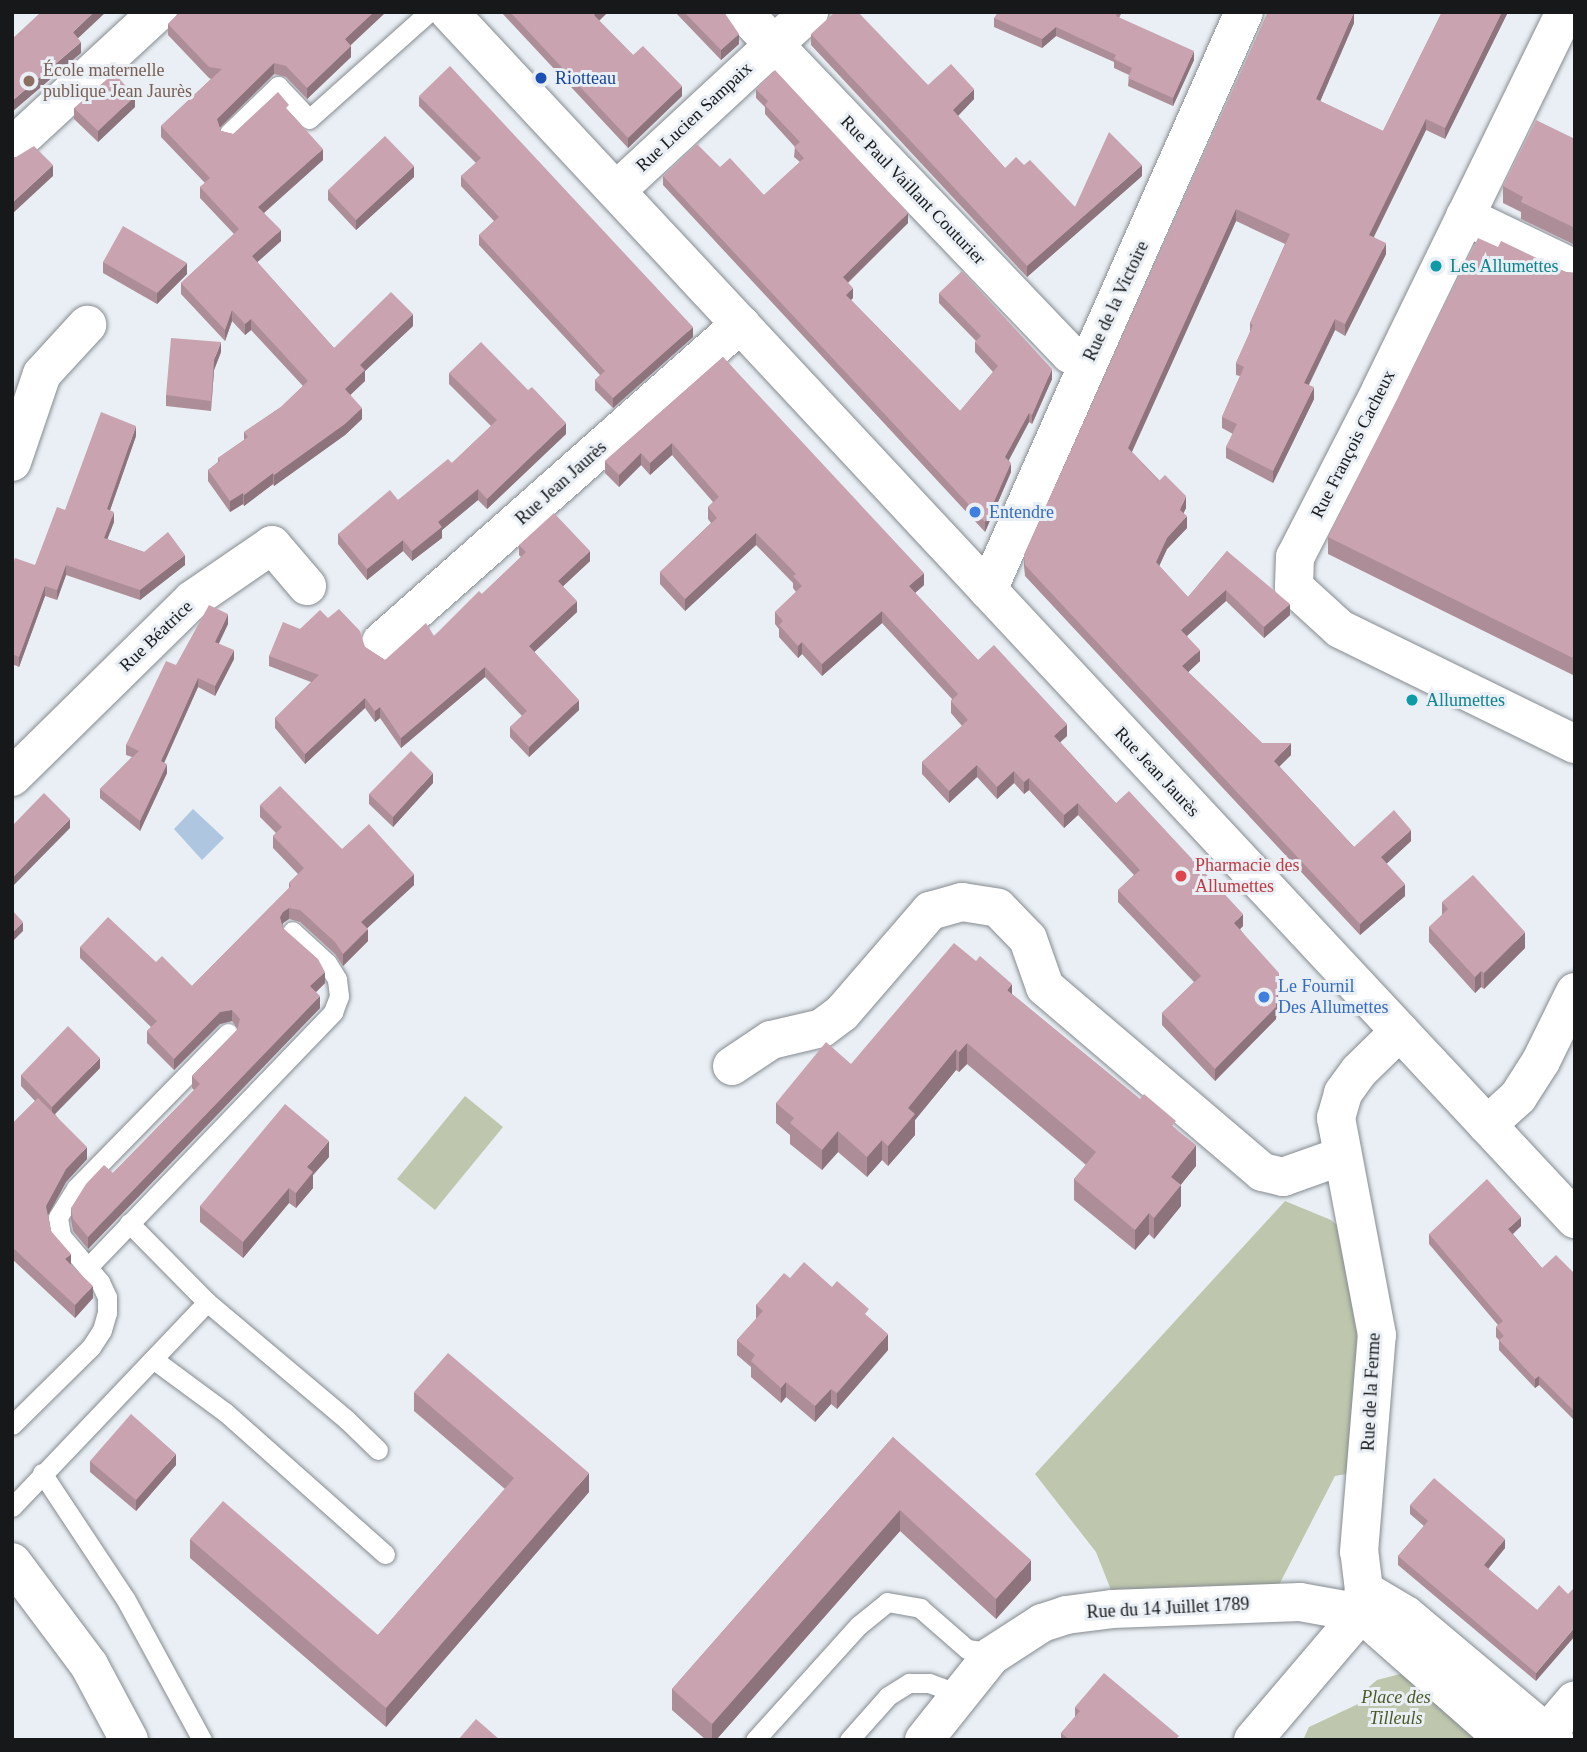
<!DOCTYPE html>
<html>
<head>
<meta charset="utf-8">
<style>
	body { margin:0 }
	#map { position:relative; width:1587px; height:1752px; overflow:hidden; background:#e9eff4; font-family:Georgia,serif }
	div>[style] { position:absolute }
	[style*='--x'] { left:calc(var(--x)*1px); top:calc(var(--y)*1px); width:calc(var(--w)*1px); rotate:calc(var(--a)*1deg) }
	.green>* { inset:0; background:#bec7ad }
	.water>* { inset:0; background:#afc6e1 }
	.roads { filter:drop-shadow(0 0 2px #868b90) drop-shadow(0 0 2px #868b90) }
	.service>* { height:19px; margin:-9.5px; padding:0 9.5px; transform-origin:9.5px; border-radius:9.5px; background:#fff }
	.minor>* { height:38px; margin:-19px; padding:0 19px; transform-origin:19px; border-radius:19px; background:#fff }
	.tertiary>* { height:38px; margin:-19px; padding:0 19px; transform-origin:19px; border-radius:19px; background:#fff }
	.secondary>* { height:38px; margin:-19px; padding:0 19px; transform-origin:19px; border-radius:19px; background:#fff }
	.wall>* { inset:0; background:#ad8d97 }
	.shaded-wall>* { inset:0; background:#8d737b }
	.building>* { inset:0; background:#c9a4b0 }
	.dots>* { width:19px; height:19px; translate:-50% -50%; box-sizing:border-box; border:4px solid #e9eff4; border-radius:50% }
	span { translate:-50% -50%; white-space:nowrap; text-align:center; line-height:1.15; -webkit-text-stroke:6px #e9eff4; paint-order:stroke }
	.education-label { font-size:18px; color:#785e54 }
	.left { translate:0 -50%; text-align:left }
	.transit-label { font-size:18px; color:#164399 }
	.street-label { font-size:18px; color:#16181a }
	.culture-label { font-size:18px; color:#0d838f }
	.shop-label { font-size:18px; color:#366cbe }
	.health-label { font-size:18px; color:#be3a42 }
	.park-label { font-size:18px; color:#4a5826; font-style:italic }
	.frame { position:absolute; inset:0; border:14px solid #16181a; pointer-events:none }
</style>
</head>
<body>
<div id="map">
	<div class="green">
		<div style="clip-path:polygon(465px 1096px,503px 1127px,435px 1210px,397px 1179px)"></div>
		<div style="clip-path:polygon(1285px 1201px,1331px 1220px,1353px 1239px,1369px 1333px,1357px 1472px,1335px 1476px,1279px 1585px,1111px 1590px,1096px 1552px,1035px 1474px)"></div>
		<div style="clip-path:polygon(1404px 1673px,1486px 1740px,1303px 1740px,1309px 1727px,1358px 1704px,1363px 1692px,1377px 1680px)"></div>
	</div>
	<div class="water">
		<div style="clip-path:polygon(193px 809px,224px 838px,202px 860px,174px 829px)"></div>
	</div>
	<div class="roads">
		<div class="service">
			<div style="--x:229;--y:133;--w:68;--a:-43.8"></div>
			<div style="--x:278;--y:86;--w:45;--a:46.8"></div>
			<div style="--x:309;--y:119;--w:161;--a:-41.7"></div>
			<div style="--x:129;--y:1223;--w:111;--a:45.4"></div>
			<div style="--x:207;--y:1302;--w:183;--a:40.1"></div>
			<div style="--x:347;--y:1420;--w:43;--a:44.1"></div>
			<div style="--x:88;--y:1267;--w:354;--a:-46.1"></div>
			<div style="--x:333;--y:1012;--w:17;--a:-69"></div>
			<div style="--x:339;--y:996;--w:17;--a:-97"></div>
			<div style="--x:337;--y:979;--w:19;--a:-122"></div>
			<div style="--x:327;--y:963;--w:47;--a:-137.6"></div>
			<div style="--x:153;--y:1359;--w:89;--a:36.4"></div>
			<div style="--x:225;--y:1412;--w:214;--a:41.6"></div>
			<div style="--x:12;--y:1425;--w:111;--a:-44.6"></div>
			<div style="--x:91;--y:1347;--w:20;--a:-57"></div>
			<div style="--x:102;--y:1330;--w:18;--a:-74"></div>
			<div style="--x:107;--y:1313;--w:16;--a:-90"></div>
			<div style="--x:107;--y:1297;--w:17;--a:-115"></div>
			<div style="--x:100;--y:1282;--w:60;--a:-130.3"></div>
			<div style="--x:61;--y:1236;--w:19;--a:-99"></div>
			<div style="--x:58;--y:1217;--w:34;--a:-58"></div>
			<div style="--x:76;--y:1188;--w:217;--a:-45.6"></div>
			<div style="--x:42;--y:1473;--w:152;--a:56.5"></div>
			<div style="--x:126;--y:1600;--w:159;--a:61.5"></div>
			<div style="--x:12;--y:1507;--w:283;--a:-46.4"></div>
			<div style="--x:755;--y:1740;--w:155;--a:-47.9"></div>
			<div style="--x:859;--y:1625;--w:36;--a:-39"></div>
			<div style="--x:887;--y:1602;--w:34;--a:10"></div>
			<div style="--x:920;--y:1608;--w:62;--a:41.1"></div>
			<div style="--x:967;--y:1649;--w:14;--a:8"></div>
			<div style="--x:981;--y:1651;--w:12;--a:48"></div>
			<div style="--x:849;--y:1740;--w:59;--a:-48.4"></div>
			<div style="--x:888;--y:1696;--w:25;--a:-32"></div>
			<div style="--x:909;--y:1683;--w:20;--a:0"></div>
			<div style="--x:929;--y:1683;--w:20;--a:20"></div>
			<div style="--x:948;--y:1690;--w:13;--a:45"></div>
		</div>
		<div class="minor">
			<div style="--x:743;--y:12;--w:473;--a:46.3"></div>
			<div style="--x:1070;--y:354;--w:19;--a:28"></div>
			<div style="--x:1565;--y:12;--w:420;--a:116"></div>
			<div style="--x:1381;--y:390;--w:188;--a:117.2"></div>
			<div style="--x:1295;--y:557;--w:30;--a:92"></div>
			<div style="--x:1294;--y:587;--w:62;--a:42.4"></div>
			<div style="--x:1340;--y:629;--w:262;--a:26.1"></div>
			<div style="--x:12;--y:147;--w:199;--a:-42.8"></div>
			<div style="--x:617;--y:190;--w:262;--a:-42.8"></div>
			<div style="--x:1465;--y:216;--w:122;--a:25.7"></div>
			<div style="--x:12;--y:462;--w:93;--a:-71.2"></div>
			<div style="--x:42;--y:374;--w:67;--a:-47.4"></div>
			<div style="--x:988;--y:590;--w:632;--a:-66.11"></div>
			<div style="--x:381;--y:642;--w:480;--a:-41.5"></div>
			<div style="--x:12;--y:777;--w:252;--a:-44.5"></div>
			<div style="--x:192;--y:600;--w:97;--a:-34.5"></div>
			<div style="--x:272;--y:545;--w:54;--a:49.5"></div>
			<div style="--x:732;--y:1066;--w:47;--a:-33.7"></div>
			<div style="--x:771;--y:1040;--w:52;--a:-13.2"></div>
			<div style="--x:822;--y:1028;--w:25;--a:-37"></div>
			<div style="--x:842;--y:1013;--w:135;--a:-49.2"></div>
			<div style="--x:930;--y:911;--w:33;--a:-16"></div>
			<div style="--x:962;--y:902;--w:36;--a:9"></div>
			<div style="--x:998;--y:908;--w:43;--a:45.9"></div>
			<div style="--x:1028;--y:939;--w:51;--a:70.5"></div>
			<div style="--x:1045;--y:987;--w:285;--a:40.4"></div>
			<div style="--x:1262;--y:1172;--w:22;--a:13"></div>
			<div style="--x:1283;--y:1177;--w:63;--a:-19.6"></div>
			<div style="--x:1487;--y:1125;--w:42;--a:-42.1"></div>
			<div style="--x:1518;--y:1097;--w:43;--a:-57.4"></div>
			<div style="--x:1541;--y:1061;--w:77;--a:-63.8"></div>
			<div style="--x:1364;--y:1590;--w:49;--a:30.8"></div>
			<div style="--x:1406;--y:1615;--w:194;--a:40"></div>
			<div style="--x:1361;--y:1613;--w:192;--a:41.4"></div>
			<div style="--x:924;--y:1740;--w:107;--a:-51.4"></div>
			<div style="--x:991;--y:1656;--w:61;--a:-32.9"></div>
			<div style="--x:1042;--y:1623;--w:25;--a:-18"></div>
			<div style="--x:1066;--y:1615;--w:46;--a:-7.4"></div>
			<div style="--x:1112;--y:1609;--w:188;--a:-2.1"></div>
			<div style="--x:1300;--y:1602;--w:62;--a:10.2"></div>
			<div style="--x:1253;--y:1740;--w:167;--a:-49.6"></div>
			<div style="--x:1361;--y:1613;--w:23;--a:-83"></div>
			<div style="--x:1364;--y:1590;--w:38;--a:-97"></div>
			<div style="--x:1359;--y:1552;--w:218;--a:-85.3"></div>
			<div style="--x:1377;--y:1335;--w:221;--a:-100.7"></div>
			<div style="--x:1336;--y:1118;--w:26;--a:-74"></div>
			<div style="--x:1343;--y:1093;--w:27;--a:-54"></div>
			<div style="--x:1359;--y:1071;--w:57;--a:-44.3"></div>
			<div style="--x:1541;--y:1740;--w:52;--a:-49.6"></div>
		</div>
		<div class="tertiary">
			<div style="--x:12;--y:1562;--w:129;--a:53.2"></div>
			<div style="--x:89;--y:1665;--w:85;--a:61.9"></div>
		</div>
		<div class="secondary">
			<div style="--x:449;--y:12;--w:1651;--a:46.99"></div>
		</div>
	</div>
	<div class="wall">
		<div style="clip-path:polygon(180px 12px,386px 12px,351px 45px,351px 57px,307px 99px,286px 77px,274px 74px,220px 128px,221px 131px,233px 134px,289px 112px,323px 160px,264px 213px,281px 241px,257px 262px,334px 348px,413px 326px,365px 371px,365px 381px,350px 395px,362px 419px,345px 435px,274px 486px,273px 484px,244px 506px,243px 504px,230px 512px,208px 481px,208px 470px,218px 462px,218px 458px,244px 440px,244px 432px,281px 407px,303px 386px,251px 330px,245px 335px,232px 321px,225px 341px,181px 294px,181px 283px,234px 234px,200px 198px,200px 187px,205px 183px,161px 137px,161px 126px,211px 79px,209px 78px,168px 35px,168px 24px)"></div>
		<div style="clip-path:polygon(501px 12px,608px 12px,599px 21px,633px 55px,682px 96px,628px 148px)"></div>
		<div style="clip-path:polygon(675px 12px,724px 12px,739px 44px,721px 60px)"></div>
		<div style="clip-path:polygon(1122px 12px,1119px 18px,1194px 60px,1173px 106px,1128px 86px,1129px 75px,1114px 68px,1114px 62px,1056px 36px,1042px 48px,994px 27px,994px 18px)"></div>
		<div style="clip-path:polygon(1268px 12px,1354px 23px,1320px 101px,1383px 131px,1442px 12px,1508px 12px,1445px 139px,1426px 130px,1374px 237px,1386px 254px,1345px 336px,1335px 330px,1309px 385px,1314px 399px,1273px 483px,1226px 458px,1226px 447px,1233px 434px,1222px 428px,1222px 417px,1240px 376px,1236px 375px,1236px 363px,1250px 332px,1250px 323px,1285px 244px,1236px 221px,1132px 452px,1186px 508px,1183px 513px,1187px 528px,1167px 549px,1159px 566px,1188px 597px,1227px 551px,1290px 615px,1264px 638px,1226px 601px,1187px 636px,1200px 661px,1188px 672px,1262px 743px,1291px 755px,1279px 766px,1354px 847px,1411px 841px,1386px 864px,1405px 896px,1360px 935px,1025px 576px,1024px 566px,1024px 555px)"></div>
		<div style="clip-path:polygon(811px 34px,928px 85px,974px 99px,958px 116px,1005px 168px,1024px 165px,1075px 207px,1142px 176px,1027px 277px,811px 45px)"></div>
		<div style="clip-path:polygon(756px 89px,908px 223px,848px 283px,853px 298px,851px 300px,960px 411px,993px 372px,975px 352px,975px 342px,976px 341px,939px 303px,939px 293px,1052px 379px,1032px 424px,1029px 422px,1009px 460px,1011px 472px,985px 532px,663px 185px,663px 176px,720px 167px,764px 195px,800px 162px,794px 157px,795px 147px,765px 114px,765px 107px,756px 98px)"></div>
		<div style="clip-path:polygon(419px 96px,693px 337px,613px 408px,595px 390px,595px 380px,600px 375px,479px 245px,479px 235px,494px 221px,461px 186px,461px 176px,476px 163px,419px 106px)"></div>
		<div style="clip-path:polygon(135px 107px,98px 142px,74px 119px,74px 108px)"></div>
		<div style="clip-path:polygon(1575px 139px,1575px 245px,1521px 219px,1521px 212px,1503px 203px,1503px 186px)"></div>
		<div style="clip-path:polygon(414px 177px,356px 230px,328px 200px,328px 190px)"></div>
		<div style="clip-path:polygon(1498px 247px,1566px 272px,1575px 273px,1575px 676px,1328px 554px,1328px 537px)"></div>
		<div style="clip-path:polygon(103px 262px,187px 274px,157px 304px,103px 273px)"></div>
		<div style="clip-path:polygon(221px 352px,214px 370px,211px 411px,166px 406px,166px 395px)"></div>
		<div style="clip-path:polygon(723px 357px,924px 585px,915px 593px,978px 660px,1067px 736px,1060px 742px,1116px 803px,1243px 926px,1240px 929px,1279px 985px,1276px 1019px,1215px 1081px,1162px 1025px,1162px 1013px,1194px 982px,1118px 902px,1118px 890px,1134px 875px,1078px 815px,1064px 828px,1029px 790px,1024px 794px,1014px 783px,997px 799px,977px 777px,949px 803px,922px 774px,922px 762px,962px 726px,951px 713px,951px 701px,952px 699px,882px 623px,822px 676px,802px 654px,798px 658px,779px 637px,779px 629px,775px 624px,775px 612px,796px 592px,793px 588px,793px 583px,756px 545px,685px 611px,660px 584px,660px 572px,711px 523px,708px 519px,708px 507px,713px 502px,672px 455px,650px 475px,641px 465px,619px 487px,605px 473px,605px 461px)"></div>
		<div style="clip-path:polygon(449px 373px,566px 434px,487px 509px,478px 500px,442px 530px,442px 538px,412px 561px,403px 551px,367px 580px,338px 544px,338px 534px,398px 500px,452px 463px,491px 426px,449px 384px)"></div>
		<div style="clip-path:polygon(136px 436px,110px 510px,114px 522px,107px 539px,144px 552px,185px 565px,140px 600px,66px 575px,57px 600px,45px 596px,19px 667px,12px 664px,12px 567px,35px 565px)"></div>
		<div style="clip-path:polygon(519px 545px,590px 561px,563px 586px,577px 612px,534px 652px,579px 710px,529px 757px,510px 737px,510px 727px,522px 716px,485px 677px,401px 748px,380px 718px,375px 722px,365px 708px,305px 764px,275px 728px,275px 718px,311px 682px,269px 666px,269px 656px,300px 629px,328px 618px,365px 647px,385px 660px,434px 636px,482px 594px,521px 557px,519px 555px)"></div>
		<div style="clip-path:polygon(228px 624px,218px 644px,234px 659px,215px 696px,198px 687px,164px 762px,167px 773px,140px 831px,100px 798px,100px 789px,132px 757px,126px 755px,126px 745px,176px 665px)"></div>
		<div style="clip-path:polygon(433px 783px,393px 827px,369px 804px,369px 794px)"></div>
		<div style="clip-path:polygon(260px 805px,342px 849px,414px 885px,367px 928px,368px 941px,343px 966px,335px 954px,300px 922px,289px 919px,283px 923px,283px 928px,325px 983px,316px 992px,320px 1008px,88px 1249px,73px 1231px,71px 1220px,71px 1208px,113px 1173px,194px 1090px,192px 1088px,192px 1076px,237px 1030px,237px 1028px,232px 1021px,220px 1024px,174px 1070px,147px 1043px,147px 1031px,151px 1027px,80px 958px,80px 947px,156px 962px,192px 986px,289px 888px,289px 883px,298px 874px,273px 848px,273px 836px,276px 833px,260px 817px)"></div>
		<div style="clip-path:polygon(1442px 902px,1525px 948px,1484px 989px,1481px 987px,1475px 993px,1429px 942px,1429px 927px,1442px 915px)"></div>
		<div style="clip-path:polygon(1012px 994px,1176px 1129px,1196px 1166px,1180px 1185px,1181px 1206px,1154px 1239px,1149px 1234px,1135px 1250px,1074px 1200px,1074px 1179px,1086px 1165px,967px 1064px,959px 1072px,956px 1070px,915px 1120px,915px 1135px,888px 1166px,882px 1160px,867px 1177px,838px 1152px,822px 1170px,790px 1144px,790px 1135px,776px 1123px,776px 1103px,851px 1064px)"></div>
		<div style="clip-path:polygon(100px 1068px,55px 1114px,87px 1159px,66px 1182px,48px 1215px,51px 1231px,71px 1265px,93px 1298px,75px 1318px,12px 1259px,12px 1124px,35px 1101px,21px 1086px,21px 1075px)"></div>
		<div style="clip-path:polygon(329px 1157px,313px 1175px,313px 1188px,296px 1208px,289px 1203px,243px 1258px,200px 1222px,200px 1206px)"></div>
		<div style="clip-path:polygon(1521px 1226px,1513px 1234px,1542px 1268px,1575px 1274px,1575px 1421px,1539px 1385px,1535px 1388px,1499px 1350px,1499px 1340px,1496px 1337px,1496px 1327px,1498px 1325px,1429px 1244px,1429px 1234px)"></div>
		<div style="clip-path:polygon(790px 1278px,869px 1318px,888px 1350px,837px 1409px,831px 1404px,815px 1422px,786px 1397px,781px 1403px,751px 1377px,751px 1367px,737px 1355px,737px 1340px,756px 1319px,756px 1305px)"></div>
		<div style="clip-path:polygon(414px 1392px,589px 1492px,386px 1727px,190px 1558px,190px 1539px,378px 1635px,505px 1489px,414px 1411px)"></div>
		<div style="clip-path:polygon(893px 1437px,1031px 1580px,996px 1619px,900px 1531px,716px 1740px,706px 1740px,672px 1710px,672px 1689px)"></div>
		<div style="clip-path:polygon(90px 1461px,176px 1465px,136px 1511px,90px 1472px)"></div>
		<div style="clip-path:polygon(1410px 1505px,1505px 1548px,1488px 1569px,1537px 1610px,1536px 1681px,1398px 1565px,1398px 1556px,1424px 1526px,1410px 1514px)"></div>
		<div style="clip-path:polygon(1075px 1707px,1179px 1740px,1061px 1740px,1061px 1733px,1075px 1717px)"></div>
	</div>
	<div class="shaded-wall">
		<div style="clip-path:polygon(94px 12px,106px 12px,73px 43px,73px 32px)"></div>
		<div style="clip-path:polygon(374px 12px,386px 12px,345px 50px,345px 39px)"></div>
		<div style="clip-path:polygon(597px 12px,608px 12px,594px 25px,594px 15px)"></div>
		<div style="clip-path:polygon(1354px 12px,1354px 23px,1316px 111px,1316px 99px)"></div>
		<div style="clip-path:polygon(1502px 12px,1508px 12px,1445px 139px,1445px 128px)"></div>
		<div style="clip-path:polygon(1056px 27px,1056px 36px,1042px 48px,1042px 39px)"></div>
		<div style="clip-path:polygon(739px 34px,739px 44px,721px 60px,721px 50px)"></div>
		<div style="clip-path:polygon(81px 42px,81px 53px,12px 112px,12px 101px)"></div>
		<div style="clip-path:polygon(351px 46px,351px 57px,307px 99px,307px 88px)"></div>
		<div style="clip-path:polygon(1194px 51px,1194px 60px,1173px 106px,1173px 98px)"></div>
		<div style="clip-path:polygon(274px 63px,274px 74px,217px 130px,217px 119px)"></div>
		<div style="clip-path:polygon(682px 86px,682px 96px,628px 148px,628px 138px)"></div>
		<div style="clip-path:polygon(974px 89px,974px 99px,953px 121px,953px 110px)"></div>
		<div style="clip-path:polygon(135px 96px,135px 107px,98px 142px,98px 131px)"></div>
		<div style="clip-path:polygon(1426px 119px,1426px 130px,1369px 246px,1369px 235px)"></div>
		<div style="clip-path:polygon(323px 149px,323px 160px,258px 218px,258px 207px)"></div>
		<div style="clip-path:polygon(53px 165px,53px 176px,12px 214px,12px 203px)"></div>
		<div style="clip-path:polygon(1142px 165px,1142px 176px,1027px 277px,1027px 266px)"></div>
		<div style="clip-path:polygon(414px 166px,414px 177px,356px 230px,356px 220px)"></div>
		<div style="clip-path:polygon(1236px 209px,1236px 221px,1128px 460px,1128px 448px)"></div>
		<div style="clip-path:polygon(908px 213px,908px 223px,843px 287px,843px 277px)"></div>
		<div style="clip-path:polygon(281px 230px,281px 241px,252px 267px,252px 256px)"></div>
		<div style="clip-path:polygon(1386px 243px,1386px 254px,1345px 336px,1345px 324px)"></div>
		<div style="clip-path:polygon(187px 263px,187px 274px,157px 304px,157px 293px)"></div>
		<div style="clip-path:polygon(853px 288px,853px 298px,846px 304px,846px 295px)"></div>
		<div style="clip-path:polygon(232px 310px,232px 321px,225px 341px,225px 330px)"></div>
		<div style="clip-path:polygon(413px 314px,413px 326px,365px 371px,365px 381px,345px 400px,345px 389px,360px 365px)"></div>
		<div style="clip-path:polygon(251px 319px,251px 330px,245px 335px,245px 324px)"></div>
		<div style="clip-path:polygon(1335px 319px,1335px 330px,1304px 394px,1304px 383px)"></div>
		<div style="clip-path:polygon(693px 327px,693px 337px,613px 408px,613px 398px)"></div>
		<div style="clip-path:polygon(221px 342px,221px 352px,214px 370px,211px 411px,214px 360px)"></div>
		<div style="clip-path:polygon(1052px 369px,1052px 379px,1032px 424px,1032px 415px)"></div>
		<div style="clip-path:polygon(1314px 387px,1314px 399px,1273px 483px,1273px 471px)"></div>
		<div style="clip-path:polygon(362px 408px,362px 419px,345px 435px,274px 486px,274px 475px)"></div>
		<div style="clip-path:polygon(1029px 413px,1029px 422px,1005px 467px,1005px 457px)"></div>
		<div style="clip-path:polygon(566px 423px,566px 434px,487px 509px,487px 499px)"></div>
		<div style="clip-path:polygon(136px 426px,136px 436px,107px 519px,107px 509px)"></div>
		<div style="clip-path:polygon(672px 443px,672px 455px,650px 475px,650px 463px)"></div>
		<div style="clip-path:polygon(641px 453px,641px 465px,619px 487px,619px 475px)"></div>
		<div style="clip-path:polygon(1011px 463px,1011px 472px,985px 532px,985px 522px)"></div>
		<div style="clip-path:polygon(273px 473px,273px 484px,244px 506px,244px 495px)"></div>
		<div style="clip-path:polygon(478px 489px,478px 500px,442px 530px,442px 538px,412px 561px,412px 551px,438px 522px)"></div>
		<div style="clip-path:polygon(243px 493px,243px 504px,230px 512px,230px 501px)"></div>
		<div style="clip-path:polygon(1186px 496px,1186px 508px,1180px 521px,1180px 510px)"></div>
		<div style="clip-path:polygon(114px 512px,114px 522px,104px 548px,104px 538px)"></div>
		<div style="clip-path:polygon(1187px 516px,1187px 528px,1167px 549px,1156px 573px,1156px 562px,1167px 538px)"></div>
		<div style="clip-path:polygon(756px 533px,756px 545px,685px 611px,685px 599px)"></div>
		<div style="clip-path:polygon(403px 540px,403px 551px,367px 580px,367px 569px)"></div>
		<div style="clip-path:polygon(590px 551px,590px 561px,558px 591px,558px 581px)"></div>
		<div style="clip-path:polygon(185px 555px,185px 565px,140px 600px,140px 590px)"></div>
		<div style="clip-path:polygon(66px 565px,66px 575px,57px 600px,57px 590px)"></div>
		<div style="clip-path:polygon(924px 573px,924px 585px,909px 598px,909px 586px)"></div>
		<div style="clip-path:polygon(45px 586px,45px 596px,19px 667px,19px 657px)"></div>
		<div style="clip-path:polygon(1226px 590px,1226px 601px,1181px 641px,1181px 630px)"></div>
		<div style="clip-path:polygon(577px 601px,577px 612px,529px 657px,529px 646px)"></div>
		<div style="clip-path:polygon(1290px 604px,1290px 615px,1264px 638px,1264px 627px)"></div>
		<div style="clip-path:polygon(882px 611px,882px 623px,822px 676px,822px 664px)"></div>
		<div style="clip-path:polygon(228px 614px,228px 624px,215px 652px,215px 642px)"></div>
		<div style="clip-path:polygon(802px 642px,802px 654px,798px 658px,798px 646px)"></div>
		<div style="clip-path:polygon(234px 650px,234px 659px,215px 696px,215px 686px)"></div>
		<div style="clip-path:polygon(1200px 650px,1200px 661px,1182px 678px,1182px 666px)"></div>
		<div style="clip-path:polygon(485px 667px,485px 677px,401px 748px,401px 738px)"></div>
		<div style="clip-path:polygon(198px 678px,198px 687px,161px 770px,161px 761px)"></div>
		<div style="clip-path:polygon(365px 698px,365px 708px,305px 764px,305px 754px)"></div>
		<div style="clip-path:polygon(579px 700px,579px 710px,529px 757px,529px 747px)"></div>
		<div style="clip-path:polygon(380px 707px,380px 718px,375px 722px,375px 711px)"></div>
		<div style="clip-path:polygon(1067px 724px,1067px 736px,1054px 748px,1054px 736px)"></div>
		<div style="clip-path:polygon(1291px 743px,1291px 755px,1274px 772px,1274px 761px)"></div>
		<div style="clip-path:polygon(167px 764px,167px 773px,140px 831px,140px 821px)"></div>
		<div style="clip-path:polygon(977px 765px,977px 777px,949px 803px,949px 791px)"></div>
		<div style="clip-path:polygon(1014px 771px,1014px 783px,997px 799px,997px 787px)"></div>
		<div style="clip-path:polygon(433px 773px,433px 783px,393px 827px,393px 817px)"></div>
		<div style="clip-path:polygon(1029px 778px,1029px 790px,1024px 794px,1024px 782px)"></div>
		<div style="clip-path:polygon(1078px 803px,1078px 815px,1064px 828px,1064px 815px)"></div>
		<div style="clip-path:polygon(70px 819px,70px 828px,12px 887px,12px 878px)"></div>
		<div style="clip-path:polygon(1411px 830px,1411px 841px,1381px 869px,1381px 857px)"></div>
		<div style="clip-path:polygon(414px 874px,414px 885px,361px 934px,361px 922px)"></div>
		<div style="clip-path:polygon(1405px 884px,1405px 896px,1360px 935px,1360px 924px)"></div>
		<div style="clip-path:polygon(289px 908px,289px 919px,283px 923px,280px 929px,280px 917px,283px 912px)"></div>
		<div style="clip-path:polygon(1243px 914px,1243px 926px,1234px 935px,1234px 923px)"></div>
		<div style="clip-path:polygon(23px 922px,23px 931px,12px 942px,12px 933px)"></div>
		<div style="clip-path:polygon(368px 929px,368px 941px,343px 966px,343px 954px)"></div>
		<div style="clip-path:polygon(1525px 932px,1525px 948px,1484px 989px,1484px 973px)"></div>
		<div style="clip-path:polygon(1481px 971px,1481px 987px,1475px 993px,1475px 977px)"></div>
		<div style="clip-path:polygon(325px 972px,325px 983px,310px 998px,310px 986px)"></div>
		<div style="clip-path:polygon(1279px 973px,1276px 1019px,1215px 1081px,1215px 1069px)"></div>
		<div style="clip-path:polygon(1012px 984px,1012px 1004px,1007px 990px)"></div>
		<div style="clip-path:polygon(320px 996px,320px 1008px,88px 1249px,88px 1237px)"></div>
		<div style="clip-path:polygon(232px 1010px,232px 1021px,220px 1024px,174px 1070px,174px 1059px,220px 1012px)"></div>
		<div style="clip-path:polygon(967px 1043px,967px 1064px,959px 1072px,959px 1052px)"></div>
		<div style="clip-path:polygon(956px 1049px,956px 1070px,915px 1120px,915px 1135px,888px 1166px,888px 1146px,908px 1108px)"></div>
		<div style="clip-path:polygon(100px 1058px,100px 1068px,52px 1117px,52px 1107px)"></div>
		<div style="clip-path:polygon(838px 1131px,838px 1152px,822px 1170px,822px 1150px)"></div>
		<div style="clip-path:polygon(882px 1140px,882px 1160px,867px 1177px,867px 1157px)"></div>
		<div style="clip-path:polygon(329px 1141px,329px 1157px,313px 1175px,313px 1188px,296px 1208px,296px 1193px,307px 1167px)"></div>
		<div style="clip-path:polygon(1196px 1145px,1196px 1166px,1171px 1197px,1171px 1177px)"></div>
		<div style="clip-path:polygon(87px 1147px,87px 1159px,66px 1182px,46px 1219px,46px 1206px,66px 1169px)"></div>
		<div style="clip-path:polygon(1181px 1185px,1181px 1206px,1154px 1239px,1154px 1218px)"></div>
		<div style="clip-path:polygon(289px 1188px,289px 1203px,243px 1258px,243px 1242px)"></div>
		<div style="clip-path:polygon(1149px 1213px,1149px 1234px,1135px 1250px,1135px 1230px)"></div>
		<div style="clip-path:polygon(1521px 1217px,1521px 1226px,1508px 1238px,1508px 1229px)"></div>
		<div style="clip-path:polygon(71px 1254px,71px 1266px,65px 1259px)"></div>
		<div style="clip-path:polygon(93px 1286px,93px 1298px,75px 1318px,75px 1305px)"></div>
		<div style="clip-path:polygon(888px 1334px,888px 1350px,837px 1409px,837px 1393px)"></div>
		<div style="clip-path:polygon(1539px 1376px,1539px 1385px,1535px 1388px,1535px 1379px)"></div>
		<div style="clip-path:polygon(786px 1382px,786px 1397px,781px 1403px,781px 1388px)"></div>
		<div style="clip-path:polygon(831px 1389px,831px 1404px,815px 1422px,815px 1406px)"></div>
		<div style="clip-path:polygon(176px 1454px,176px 1465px,136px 1511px,136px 1500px)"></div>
		<div style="clip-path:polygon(589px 1473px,589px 1492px,386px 1727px,386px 1708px)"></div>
		<div style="clip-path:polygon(900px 1510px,900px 1531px,716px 1740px,712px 1740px,712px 1724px)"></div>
		<div style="clip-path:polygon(1505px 1539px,1505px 1548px,1484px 1574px,1484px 1565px)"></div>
		<div style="clip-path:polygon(1031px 1560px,1031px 1580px,996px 1619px,996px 1599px)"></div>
		<div style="clip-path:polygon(1575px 1627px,1575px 1636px,1536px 1681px,1536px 1673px)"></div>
	</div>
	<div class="building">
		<div style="clip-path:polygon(41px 12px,94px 12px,73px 32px,81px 42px,12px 101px,12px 39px)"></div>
		<div style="clip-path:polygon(180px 12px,374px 12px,345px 39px,351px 46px,307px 88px,286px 66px,274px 63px,217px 119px,221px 131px,233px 134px,278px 92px,289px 105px,286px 108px,323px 149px,258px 207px,281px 230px,252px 256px,334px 348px,391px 292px,413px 314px,360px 365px,365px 370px,345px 389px,362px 408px,345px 424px,274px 475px,273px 473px,244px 495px,243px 493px,230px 501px,208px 470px,220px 461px,218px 458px,248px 437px,244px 432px,281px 407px,308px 381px,251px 319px,245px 324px,232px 310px,225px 330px,181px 283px,239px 229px,200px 187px,210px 178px,161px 126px,222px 69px,209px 67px,168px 24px)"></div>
		<div style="clip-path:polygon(510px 12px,597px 12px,594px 15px,633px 55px,643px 46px,682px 86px,628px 138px)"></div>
		<div style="clip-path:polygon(684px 12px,724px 12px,739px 34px,721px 50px)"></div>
		<div style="clip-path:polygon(835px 12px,858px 12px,928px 85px,951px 64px,974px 89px,953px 110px,1005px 168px,1016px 157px,1024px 165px,1030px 160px,1075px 207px,1109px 132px,1142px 165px,1027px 266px,811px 34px)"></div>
		<div style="clip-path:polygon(998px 12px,1117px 12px,1116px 16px,1194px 51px,1173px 98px,1128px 78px,1132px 68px,1114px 59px,1116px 55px,1056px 27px,1042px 39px,994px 18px)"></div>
		<div style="clip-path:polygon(1268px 12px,1354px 12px,1316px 99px,1383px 131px,1442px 12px,1502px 12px,1445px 128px,1426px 119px,1369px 235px,1386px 243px,1345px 324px,1335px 319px,1304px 383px,1314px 387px,1273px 471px,1226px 447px,1237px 424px,1222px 417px,1244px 367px,1236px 363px,1253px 325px,1250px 323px,1290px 234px,1236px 209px,1128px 448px,1159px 481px,1165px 475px,1186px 496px,1180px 510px,1187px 516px,1167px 538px,1156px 562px,1188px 597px,1227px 551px,1290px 604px,1264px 627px,1226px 590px,1181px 630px,1200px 650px,1182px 666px,1262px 743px,1291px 743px,1274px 761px,1354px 847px,1394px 810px,1411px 830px,1381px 857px,1405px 884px,1360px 924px,1025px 565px,1024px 555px)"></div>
		<div style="clip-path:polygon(450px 66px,693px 327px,613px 398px,595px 380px,605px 371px,479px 235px,499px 217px,461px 176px,481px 158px,419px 96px)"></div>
		<div style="clip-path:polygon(775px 70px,908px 213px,843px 277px,853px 288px,846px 295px,960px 411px,998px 366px,975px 342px,981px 336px,939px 293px,962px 271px,1052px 369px,1032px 415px,1029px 413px,1005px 457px,1011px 463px,985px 522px,663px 176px,697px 144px,720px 167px,730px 158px,764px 195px,804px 158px,794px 147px,800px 142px,765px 105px,768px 101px,756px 89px)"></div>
		<div style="clip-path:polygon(114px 73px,135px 96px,98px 131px,74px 108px)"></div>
		<div style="clip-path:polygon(1536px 120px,1575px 139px,1575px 228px,1521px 202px,1523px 197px,1503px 186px)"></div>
		<div style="clip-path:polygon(385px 136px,414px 166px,356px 220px,328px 190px)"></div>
		<div style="clip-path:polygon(34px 146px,53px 165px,12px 203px,12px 157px,16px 157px)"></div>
		<div style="clip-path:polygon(123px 226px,187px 263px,157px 293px,103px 262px)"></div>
		<div style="clip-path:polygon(1478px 238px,1498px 247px,1501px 241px,1566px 272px,1575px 273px,1575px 659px,1328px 537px)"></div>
		<div style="clip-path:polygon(171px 338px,221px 342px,214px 360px,211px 401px,166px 395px)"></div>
		<div style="clip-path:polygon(481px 342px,528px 390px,532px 387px,566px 423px,487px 499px,478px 489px,438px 522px,442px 527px,412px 551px,403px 540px,367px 569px,338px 534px,390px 490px,398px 500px,448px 459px,452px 463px,497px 420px,449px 373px)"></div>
		<div style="clip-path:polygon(723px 357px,924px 573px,909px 586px,978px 660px,994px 645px,1067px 724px,1054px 736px,1116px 803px,1129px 791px,1243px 914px,1234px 923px,1279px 973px,1276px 1007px,1215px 1069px,1162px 1013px,1201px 976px,1118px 890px,1140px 870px,1078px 803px,1064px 815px,1029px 778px,1024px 782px,1014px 771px,997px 787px,977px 765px,949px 791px,922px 762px,968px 720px,951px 701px,958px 694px,882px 611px,822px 664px,802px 642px,798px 646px,779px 625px,783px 621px,775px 612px,802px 586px,793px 576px,796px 574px,756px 533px,685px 599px,660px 572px,717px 518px,708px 507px,719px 497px,672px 443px,650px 463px,641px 453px,619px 475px,605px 461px)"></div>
		<div style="clip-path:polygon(101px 412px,136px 426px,107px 509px,114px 512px,104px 538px,144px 552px,168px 532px,185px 555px,140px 590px,66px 565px,57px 590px,45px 586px,19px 657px,12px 654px,12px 567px,15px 558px,35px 565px,57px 507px,65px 510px)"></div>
		<div style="clip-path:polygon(554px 513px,590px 551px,558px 581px,577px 601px,529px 646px,579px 700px,529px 747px,510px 727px,527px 711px,485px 667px,401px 738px,380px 707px,375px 711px,365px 698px,305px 754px,275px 718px,319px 675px,269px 656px,283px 622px,300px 629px,320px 610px,328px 618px,339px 609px,360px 631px,365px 647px,385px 660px,426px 623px,434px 636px,479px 591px,482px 594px,526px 552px,519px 545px)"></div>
		<div style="clip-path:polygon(209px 605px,228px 614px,215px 642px,234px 650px,215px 686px,198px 678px,161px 761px,167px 764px,140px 821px,100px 789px,139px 751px,126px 745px,166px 661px,176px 665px)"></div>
		<div style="clip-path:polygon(411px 751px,433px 773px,393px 817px,369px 794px)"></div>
		<div style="clip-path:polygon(280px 786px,342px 849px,369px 824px,414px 874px,361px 922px,368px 929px,343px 954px,335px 942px,300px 910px,289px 908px,283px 912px,280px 917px,283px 928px,318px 959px,325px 972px,310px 986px,320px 996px,88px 1237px,73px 1219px,71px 1208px,86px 1184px,104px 1165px,113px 1173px,200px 1084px,192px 1076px,237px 1030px,240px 1019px,232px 1010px,220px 1012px,174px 1059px,147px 1031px,157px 1021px,80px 947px,108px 917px,156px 962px,162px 956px,192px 986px,291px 886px,289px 883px,304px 868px,273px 836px,282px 827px,260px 805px)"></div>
		<div style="clip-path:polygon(44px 793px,70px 819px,12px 878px,12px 826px)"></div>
		<div style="clip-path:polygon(1473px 875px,1525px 932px,1484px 973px,1481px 971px,1475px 977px,1429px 927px,1448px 909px,1442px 902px)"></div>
		<div style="clip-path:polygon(12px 910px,23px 922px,12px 933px)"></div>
		<div style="clip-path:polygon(954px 943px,976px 961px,980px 956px,1012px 984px,1007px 990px,1140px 1099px,1144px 1094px,1176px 1121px,1172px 1126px,1196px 1145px,1171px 1177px,1181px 1185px,1154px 1218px,1149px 1213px,1135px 1230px,1074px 1179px,1096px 1152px,967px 1043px,959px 1052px,956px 1049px,908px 1108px,915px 1114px,888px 1146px,882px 1140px,867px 1157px,838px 1131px,822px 1150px,790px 1123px,794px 1118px,776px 1103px,826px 1042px,851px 1064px)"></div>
		<div style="clip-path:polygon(68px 1026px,100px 1058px,52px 1107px,21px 1075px)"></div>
		<div style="clip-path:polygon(38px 1098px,87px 1147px,66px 1169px,46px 1206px,51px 1231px,71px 1254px,65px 1259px,93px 1286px,75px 1305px,12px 1247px,12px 1124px)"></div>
		<div style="clip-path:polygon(285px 1104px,329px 1141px,307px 1167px,313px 1172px,296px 1193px,289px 1188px,243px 1242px,200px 1206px)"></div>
		<div style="clip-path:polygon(1487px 1179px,1521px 1217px,1508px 1229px,1542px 1268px,1556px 1255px,1575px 1274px,1575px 1412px,1539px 1376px,1535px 1379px,1499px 1340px,1504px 1336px,1496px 1327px,1503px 1321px,1429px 1234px)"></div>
		<div style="clip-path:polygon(804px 1262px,832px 1287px,837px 1281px,869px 1309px,865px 1314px,888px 1334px,837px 1393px,831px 1389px,815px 1406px,786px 1382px,781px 1388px,751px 1361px,755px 1355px,737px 1340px,763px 1311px,756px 1305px,784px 1273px,790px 1278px)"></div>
		<div style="clip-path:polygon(448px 1353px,589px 1473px,386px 1708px,190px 1539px,223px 1501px,378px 1635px,514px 1478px,414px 1392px)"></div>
		<div style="clip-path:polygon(131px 1414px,176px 1454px,136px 1500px,90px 1461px)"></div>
		<div style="clip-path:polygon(893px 1437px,1031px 1560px,996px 1599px,900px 1510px,712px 1724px,672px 1689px)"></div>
		<div style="clip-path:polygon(1434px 1478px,1505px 1539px,1484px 1565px,1537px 1610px,1559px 1585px,1568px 1594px,1574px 1588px,1575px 1589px,1575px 1627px,1536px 1673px,1398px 1556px,1428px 1521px,1410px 1505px)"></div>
		<div style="clip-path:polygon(1104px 1673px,1179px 1736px,1175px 1740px,1070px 1740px,1061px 1733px,1080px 1711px,1075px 1707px)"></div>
		<div style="clip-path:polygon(476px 1719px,500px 1740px,458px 1740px)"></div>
	</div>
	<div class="dots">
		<div style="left:541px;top:78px;background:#1a4fb4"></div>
		<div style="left:29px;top:81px;background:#8d6e63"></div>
		<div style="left:1436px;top:266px;background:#0f9aa8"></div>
		<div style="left:975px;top:512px;background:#3f7fe0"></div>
		<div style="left:1412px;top:700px;background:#0f9aa8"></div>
		<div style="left:1181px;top:876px;background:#e0444e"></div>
		<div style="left:1264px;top:997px;background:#3f7fe0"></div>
	</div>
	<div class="education-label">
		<span class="left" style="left:43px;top:81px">École maternelle<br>publique Jean Jaurès</span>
	</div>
	<div class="transit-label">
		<span class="left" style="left:555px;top:78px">Riotteau</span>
	</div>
	<div class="street-label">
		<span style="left:694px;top:117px;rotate:-43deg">Rue Lucien Sampaix</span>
		<span style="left:913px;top:190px;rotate:46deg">Rue Paul Vaillant Couturier</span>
		<span style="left:1116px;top:301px;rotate:-65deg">Rue de la Victoire</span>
		<span style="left:1353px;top:444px;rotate:-63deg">Rue François Cacheux</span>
		<span style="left:561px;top:483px;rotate:-42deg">Rue Jean Jaurès</span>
		<span style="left:156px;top:636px;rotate:-44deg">Rue Béatrice</span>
		<span style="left:1157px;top:772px;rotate:47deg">Rue Jean Jaurès</span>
		<span style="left:1371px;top:1392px;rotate:-87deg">Rue de la Ferme</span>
		<span style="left:1168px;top:1608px;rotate:-3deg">Rue du 14 Juillet 1789</span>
	</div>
	<div class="culture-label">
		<span class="left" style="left:1450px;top:266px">Les Allumettes</span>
		<span class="left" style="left:1426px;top:700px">Allumettes</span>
	</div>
	<div class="shop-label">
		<span class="left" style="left:989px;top:512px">Entendre</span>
		<span class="left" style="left:1278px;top:997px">Le Fournil<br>Des Allumettes</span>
	</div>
	<div class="health-label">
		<span class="left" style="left:1195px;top:876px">Pharmacie des<br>Allumettes</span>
	</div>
	<div class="park-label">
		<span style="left:1396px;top:1708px">Place des<br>Tilleuls</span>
	</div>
	<div class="frame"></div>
</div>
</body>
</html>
